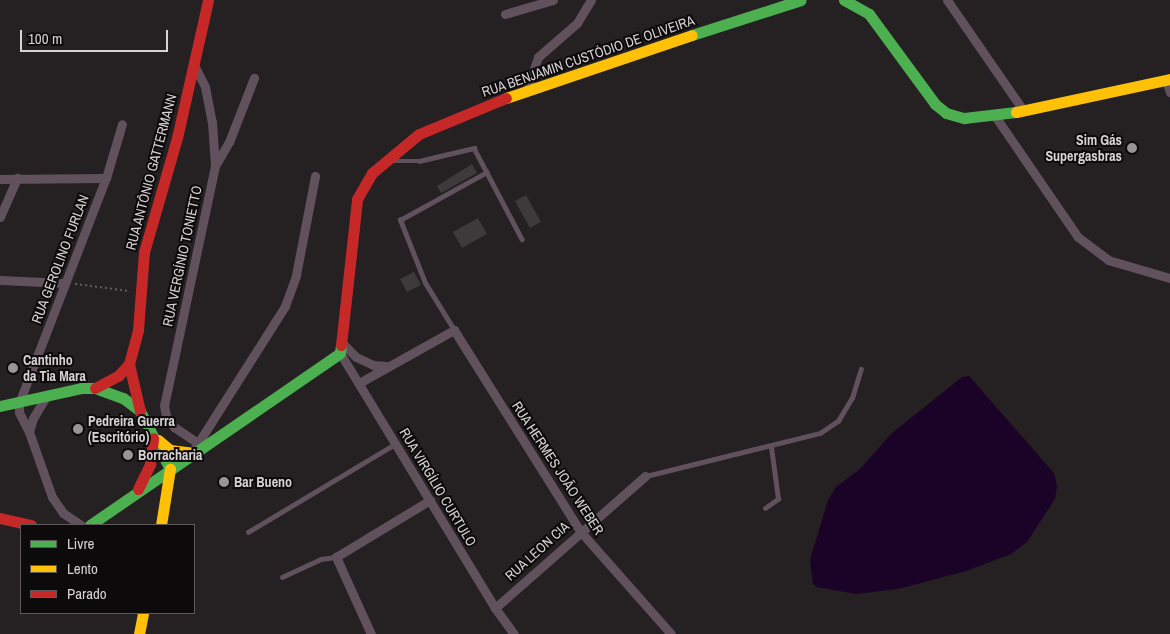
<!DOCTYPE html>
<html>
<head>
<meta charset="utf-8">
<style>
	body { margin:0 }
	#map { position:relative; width:1170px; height:634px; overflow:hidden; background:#252022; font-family:"Archivo Narrow",sans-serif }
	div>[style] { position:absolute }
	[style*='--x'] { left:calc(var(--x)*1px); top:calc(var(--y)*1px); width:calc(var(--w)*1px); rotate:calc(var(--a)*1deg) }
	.water>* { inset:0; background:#1a0326 }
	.building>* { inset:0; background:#3e3a3b }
	.path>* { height:2px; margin-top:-1px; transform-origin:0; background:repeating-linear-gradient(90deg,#62585e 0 2.5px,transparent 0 5px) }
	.lane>* { height:4.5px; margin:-2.25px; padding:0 2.25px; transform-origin:2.25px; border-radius:2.25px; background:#60515c }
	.street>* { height:9px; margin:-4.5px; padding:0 4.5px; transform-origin:4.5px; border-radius:4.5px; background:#60515c }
	.fast>* { height:11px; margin:-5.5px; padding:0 5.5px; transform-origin:5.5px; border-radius:5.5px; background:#4caf50 }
	.slow>* { height:11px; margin:-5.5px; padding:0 5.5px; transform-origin:5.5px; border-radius:5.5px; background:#ffc107 }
	.jam>* { height:11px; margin:-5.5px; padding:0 5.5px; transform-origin:5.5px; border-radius:5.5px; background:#c62828 }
	.dots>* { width:14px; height:14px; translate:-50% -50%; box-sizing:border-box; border:2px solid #0d0a0b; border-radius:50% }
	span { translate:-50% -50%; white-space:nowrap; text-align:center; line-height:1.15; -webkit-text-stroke:4px #0d0a0b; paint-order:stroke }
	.street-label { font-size:14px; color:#d7d2d4 }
	.poi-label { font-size:14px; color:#d7d2d4; font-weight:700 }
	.right { translate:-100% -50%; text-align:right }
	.left { translate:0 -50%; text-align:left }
	.legend { position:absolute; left:20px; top:524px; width:175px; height:90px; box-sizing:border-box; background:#0d0a0b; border:1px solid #5e5a5b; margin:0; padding:6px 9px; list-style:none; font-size:15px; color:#d7d2d4 }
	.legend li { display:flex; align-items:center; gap:10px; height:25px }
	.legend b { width:25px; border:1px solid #5e5a5b }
	.scale { position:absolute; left:20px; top:30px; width:148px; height:22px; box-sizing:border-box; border:2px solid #d7d2d4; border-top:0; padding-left:6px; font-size:15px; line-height:18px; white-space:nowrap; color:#d7d2d4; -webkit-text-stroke:4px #0d0a0b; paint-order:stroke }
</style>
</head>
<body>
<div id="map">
	<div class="water">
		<div style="clip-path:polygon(969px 376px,1054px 473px,1057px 486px,1055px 499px,1027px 542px,1011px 554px,966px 571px,898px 589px,856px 594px,817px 587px,813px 584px,810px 560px,828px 500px,836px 487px,860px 469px,891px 434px,962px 377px)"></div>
	</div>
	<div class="building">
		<div style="clip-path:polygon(472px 164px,477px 173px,441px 193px,437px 186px)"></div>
		<div style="clip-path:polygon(526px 195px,541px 222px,530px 228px,515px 201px)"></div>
		<div style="clip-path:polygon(478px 218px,487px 234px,462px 248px,453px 232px)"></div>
		<div style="clip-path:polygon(414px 272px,421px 285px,407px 292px,400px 279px)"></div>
	</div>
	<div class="path">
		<div style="--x:75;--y:284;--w:55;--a:7.3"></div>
	</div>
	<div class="lane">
		<div style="--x:389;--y:161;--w:30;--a:0"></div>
		<div style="--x:419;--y:161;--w:57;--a:-13.3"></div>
		<div style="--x:474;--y:148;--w:103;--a:62.2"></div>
		<div style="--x:454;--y:330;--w:55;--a:-121.7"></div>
		<div style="--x:425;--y:283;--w:68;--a:-111.6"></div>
		<div style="--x:400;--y:220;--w:99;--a:-28.9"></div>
		<div style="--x:646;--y:476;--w:179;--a:-13.9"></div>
		<div style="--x:820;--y:433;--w:22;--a:-34"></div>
		<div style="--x:838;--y:421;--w:27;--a:-59"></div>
		<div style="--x:852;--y:398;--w:30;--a:-73"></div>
		<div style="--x:765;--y:508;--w:16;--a:-35"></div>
		<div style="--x:778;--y:499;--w:52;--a:-97.7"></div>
		<div style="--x:248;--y:532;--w:171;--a:-30.9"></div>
		<div style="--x:282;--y:577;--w:43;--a:-24.8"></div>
		<div style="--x:321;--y:559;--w:15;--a:-8"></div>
	</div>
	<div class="street">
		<div style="--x:947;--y:0;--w:134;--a:55.4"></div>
		<div style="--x:505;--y:14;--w:50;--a:-16.3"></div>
		<div style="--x:193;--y:63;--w:27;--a:63"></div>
		<div style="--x:205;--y:87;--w:36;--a:79"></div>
		<div style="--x:212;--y:122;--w:44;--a:86.1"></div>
		<div style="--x:215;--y:166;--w:244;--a:102"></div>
		<div style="--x:164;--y:405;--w:11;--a:80"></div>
		<div style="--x:166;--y:416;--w:14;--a:54"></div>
		<div style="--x:174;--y:427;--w:27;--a:34"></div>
		<div style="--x:1166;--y:80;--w:13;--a:72"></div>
		<div style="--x:527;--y:89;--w:34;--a:-71"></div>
		<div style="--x:538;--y:57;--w:52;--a:-41.1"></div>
		<div style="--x:577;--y:23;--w:27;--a:-59"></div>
		<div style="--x:995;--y:116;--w:147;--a:55.6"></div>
		<div style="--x:1078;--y:237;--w:38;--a:37"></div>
		<div style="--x:1108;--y:260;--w:65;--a:16.2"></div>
		<div style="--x:215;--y:166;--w:28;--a:-60"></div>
		<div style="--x:229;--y:142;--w:69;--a:-68.7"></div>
		<div style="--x:0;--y:179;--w:106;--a:-0.5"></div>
		<div style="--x:0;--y:217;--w:43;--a:-66.4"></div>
		<div style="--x:0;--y:280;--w:65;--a:2.6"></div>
		<div style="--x:343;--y:344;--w:18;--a:45"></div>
		<div style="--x:356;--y:357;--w:19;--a:25"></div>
		<div style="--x:373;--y:365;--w:14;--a:4"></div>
		<div style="--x:340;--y:353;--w:298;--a:58.7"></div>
		<div style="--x:495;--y:608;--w:32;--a:54"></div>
		<div style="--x:359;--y:383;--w:109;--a:-29.2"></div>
		<div style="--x:454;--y:330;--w:237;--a:57.9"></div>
		<div style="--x:580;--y:531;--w:137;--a:48.5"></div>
		<div style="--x:47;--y:395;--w:27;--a:121"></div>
		<div style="--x:33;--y:418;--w:15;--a:106"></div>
		<div style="--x:29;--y:432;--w:69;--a:70.5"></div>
		<div style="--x:52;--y:497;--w:19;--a:55"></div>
		<div style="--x:63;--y:513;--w:22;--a:34"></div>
		<div style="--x:29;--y:432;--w:22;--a:-117"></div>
		<div style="--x:19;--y:412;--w:9;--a:-90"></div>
		<div style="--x:19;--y:403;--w:241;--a:-68.9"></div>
		<div style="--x:106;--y:178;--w:56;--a:-73.5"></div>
		<div style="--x:195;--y:448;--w:168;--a:-57.6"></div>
		<div style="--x:285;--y:306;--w:33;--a:-70"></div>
		<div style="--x:296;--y:275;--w:101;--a:-79.1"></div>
		<div style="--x:495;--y:608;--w:200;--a:-41.3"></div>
		<div style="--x:371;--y:634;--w:85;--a:-114.4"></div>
		<div style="--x:336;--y:557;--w:110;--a:-31.2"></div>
	</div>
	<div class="fast">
		<div style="--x:844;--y:0;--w:29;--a:29"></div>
		<div style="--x:869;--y:14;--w:112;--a:53.7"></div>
		<div style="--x:935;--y:104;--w:14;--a:39"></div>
		<div style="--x:946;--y:113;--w:19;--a:16"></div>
		<div style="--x:964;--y:118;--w:52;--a:-6.6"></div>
		<div style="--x:692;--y:35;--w:114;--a:-17.8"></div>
		<div style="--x:0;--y:406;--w:83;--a:-12.5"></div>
		<div style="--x:81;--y:388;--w:14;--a:0"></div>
		<div style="--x:95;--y:388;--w:30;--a:20"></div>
		<div style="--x:123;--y:398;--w:21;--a:37"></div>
		<div style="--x:140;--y:411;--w:65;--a:62.7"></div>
		<div style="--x:90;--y:525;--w:303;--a:-34.5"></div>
		<div style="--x:340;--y:353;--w:8;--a:-83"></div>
	</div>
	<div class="slow">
		<div style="--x:506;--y:98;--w:196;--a:-18.7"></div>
		<div style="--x:1016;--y:112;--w:157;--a:-12.1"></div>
		<div style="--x:158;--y:440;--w:16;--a:40"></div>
		<div style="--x:170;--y:450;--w:24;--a:7"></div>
		<div style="--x:161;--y:525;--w:57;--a:-80.9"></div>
		<div style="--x:139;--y:634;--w:21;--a:-79"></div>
	</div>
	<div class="jam">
		<div style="--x:341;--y:345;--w:147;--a:-83.7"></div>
		<div style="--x:357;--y:199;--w:30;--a:-60"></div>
		<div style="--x:372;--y:173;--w:61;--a:-39.7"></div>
		<div style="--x:419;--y:134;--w:94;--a:-22.5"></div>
		<div style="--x:95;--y:388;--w:27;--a:-28"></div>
		<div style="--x:119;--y:375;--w:15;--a:-48"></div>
		<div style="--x:140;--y:411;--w:48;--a:-103.2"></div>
		<div style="--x:129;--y:364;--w:35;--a:-75"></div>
		<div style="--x:138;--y:330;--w:78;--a:-85.6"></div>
		<div style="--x:144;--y:252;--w:119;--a:-73.9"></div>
		<div style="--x:177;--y:138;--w:141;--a:-77.3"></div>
		<div style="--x:138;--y:489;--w:28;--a:-64"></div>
		<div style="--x:150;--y:464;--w:26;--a:-83"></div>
		<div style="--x:0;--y:518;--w:32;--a:13"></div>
	</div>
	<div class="dots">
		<div style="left:1132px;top:148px;background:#999496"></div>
		<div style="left:13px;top:368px;background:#999496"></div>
		<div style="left:78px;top:429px;background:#999496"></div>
		<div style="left:128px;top:455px;background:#999496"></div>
		<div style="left:224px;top:482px;background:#999496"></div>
	</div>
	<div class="street-label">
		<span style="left:588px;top:56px;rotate:-19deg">RUA BENJAMIN CUSTÓDIO DE OLIVEIRA</span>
		<span style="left:151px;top:172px;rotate:-75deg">RUA ANTÔNIO GATTERMANN</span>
		<span style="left:182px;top:256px;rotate:-78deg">RUA VERGÍNIO TONIETTO</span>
		<span style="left:60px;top:259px;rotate:-69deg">RUA GEROLINO FURLAN</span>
		<span style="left:558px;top:468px;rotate:57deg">RUA HERMES JOÃO WEBER</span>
		<span style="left:438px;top:487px;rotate:59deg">RUA VIRGÍLIO CURTULO</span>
		<span style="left:537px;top:551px;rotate:-42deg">RUA LEON CIA</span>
	</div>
	<div class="poi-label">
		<span class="right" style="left:1122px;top:148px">Sim Gás<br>Supergasbras</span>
		<span class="left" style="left:23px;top:368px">Cantinho<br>da Tia Mara</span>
		<span class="left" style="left:88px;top:429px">Pedreira Guerra<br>(Escritório)</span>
		<span class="left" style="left:138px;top:455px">Borracharia</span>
		<span class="left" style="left:234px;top:482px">Bar Bueno</span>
	</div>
	<ul class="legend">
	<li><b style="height:6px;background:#4caf50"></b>Livre</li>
	<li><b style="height:6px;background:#ffc107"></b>Lento</li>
	<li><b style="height:6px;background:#c62828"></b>Parado</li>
	</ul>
	<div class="scale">100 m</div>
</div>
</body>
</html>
